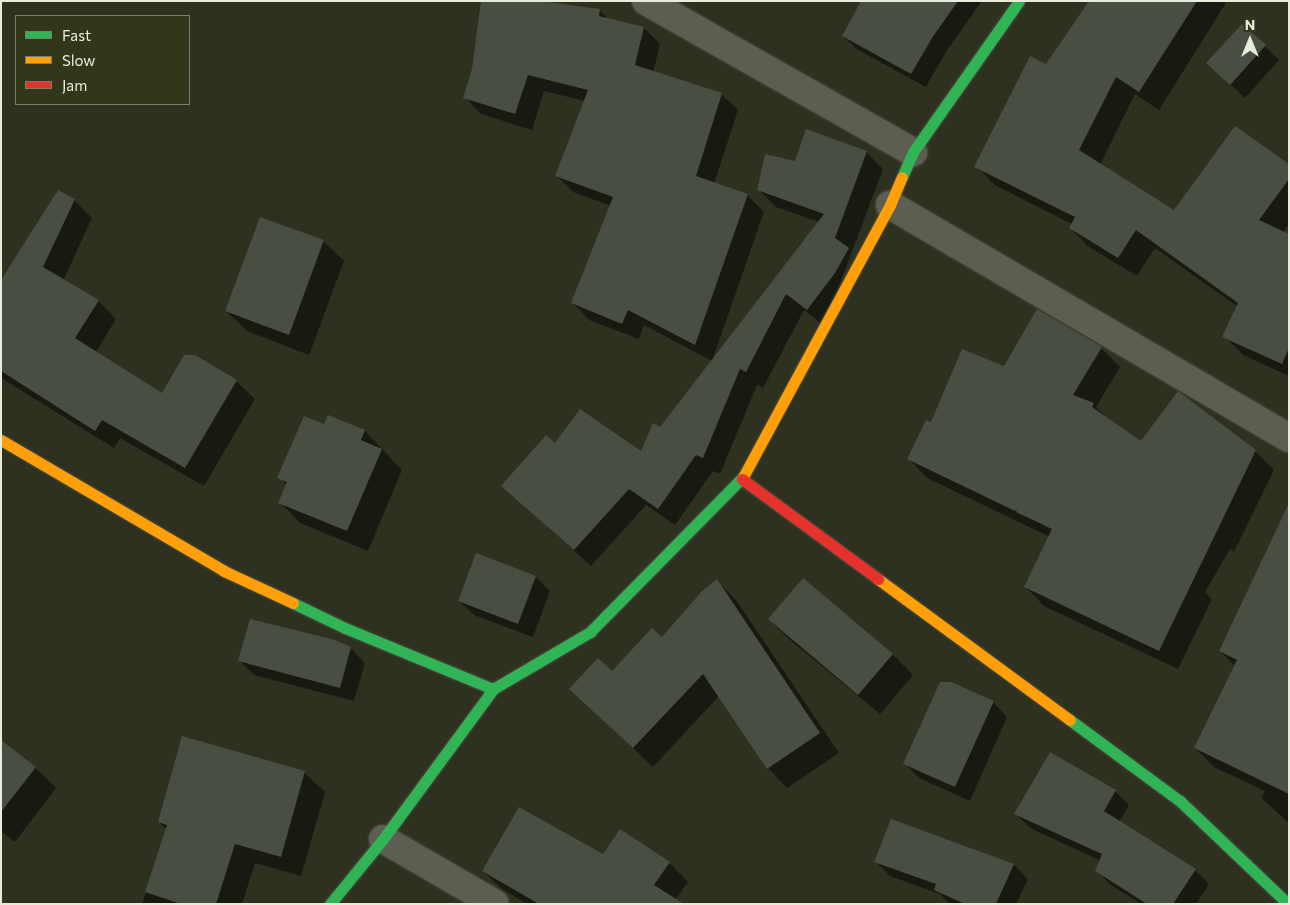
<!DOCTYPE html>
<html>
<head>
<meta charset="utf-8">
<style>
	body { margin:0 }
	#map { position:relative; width:1290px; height:905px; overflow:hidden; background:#2e3120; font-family:Commissioner,sans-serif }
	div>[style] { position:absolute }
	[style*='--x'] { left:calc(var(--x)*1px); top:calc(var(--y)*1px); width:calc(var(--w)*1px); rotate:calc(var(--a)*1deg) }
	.shadow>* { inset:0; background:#0007 }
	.building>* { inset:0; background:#484e41 }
	.roads { filter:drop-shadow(0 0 1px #4c4e41) drop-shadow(0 0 1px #4c4e41) }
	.street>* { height:28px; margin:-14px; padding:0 14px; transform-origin:14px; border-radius:14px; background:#5b5e51 }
	.fast>* { height:11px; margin:-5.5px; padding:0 5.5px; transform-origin:5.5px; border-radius:5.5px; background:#30b455 }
	.slow>* { height:11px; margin:-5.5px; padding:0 5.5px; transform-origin:5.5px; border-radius:5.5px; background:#ff9f0a }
	.jam>* { height:11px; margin:-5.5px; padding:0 5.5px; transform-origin:5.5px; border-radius:5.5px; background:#e5322d }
	span { translate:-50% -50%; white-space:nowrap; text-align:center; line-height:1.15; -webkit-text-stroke:5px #33371a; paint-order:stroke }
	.frame { position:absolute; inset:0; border:2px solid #e8ecdb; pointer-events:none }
	.legend { position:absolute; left:15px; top:15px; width:175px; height:90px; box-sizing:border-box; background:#33371a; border:1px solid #7b7f67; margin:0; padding:6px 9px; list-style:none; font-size:15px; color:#e8ecdb }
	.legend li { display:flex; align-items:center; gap:10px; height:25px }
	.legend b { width:25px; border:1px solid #7b7f67 }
	.north { position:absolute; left:1225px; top:15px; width:50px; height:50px; -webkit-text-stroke:4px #33371a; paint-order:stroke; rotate:0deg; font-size:14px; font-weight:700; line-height:20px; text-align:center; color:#e8ecdb }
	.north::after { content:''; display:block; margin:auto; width:18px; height:22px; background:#e8ecdb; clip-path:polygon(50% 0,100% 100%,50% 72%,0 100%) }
</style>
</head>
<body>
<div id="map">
	<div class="shadow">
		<div style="clip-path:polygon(863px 1px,982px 1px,946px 52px,926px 87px,858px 50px,843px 36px)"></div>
		<div style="clip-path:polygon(1091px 1px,1224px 1px,1226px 3px,1159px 110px,1135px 94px,1100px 165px,1174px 212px,1289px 166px,1289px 224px,1283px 232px,1289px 235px,1289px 376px,1243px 355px,1224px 336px,1238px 307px,1155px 248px,1137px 276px,1089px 247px,1070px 228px,1072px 224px,995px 185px,976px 166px)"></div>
		<div style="clip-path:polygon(599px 10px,608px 19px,644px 28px,660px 44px,653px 73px,721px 94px,738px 110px,714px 184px,747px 195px,764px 212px,712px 361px,644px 325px,639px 339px,589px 320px,573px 303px,611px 206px,573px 192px,557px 176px,585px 101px,544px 91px,532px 130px,481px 114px,465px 97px)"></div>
		<div style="clip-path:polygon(1265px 46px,1279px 60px,1245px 98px,1222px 77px)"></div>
		<div style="clip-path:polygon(866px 152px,883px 169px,824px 326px,804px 310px,763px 388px,757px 385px,720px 474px,713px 471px,675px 525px,646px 505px,591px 566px,503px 486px,555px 445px,642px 453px,819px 222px,776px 207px,759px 190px,796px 162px)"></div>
		<div style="clip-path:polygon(74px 200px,92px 218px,63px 281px,98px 301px,116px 319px,96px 352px,162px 395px,236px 381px,255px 399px,204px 486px,120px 438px,114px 448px,1px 378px,1px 283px)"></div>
		<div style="clip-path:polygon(323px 241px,344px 261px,309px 355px,247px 331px,226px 311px)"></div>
		<div style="clip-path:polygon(1101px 348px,1120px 367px,1096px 407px,1107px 418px,1141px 442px,1255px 451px,1274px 470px,1234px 552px,1230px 549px,1205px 592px,1212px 599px,1178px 669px,1044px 606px,1026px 587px,1050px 537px,927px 478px,909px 459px,931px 424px,1005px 368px)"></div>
		<div style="clip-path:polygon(324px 426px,365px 431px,402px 470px,368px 551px,300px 523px,280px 502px,287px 485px,279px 477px)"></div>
		<div style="clip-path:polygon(536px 577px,550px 591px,533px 637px,474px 615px,459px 601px)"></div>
		<div style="clip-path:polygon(803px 580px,893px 655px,913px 675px,880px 714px,790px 640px,769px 619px)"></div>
		<div style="clip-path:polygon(717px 581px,736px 600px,839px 753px,787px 788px,768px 768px,719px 696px,653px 767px,571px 689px,612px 673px,662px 639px)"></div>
		<div style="clip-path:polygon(1289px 637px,1289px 823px,1261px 798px,1265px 791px,1214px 767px,1195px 748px,1235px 666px,1220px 651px)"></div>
		<div style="clip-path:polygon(350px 648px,365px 663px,354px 701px,254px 675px,240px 661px)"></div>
		<div style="clip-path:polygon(993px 702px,1007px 717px,970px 801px,919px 778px,904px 763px)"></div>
		<div style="clip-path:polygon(183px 738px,305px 773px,325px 792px,301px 876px,255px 863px,242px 904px,142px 904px,167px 830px,159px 822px)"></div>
		<div style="clip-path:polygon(1px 742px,36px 768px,56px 788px,15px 842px,1px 831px)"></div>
		<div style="clip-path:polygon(1115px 791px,1129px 805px,1119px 822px,1195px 870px,1209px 884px,1196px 904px,1141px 904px,1111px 885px,1097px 871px,1101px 861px,1030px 828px,1016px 814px)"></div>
		<div style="clip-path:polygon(604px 855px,669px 863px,688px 882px,675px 900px,682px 904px,527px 904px,502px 889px,483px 871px)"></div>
		<div style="clip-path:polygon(876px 862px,1014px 865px,1028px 879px,1016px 904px,950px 904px,940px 894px,890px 876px)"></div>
	</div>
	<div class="building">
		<div style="clip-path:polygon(481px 1px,540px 1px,600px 9px,599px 16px,644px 27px,635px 65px,722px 93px,696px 176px,748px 194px,695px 345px,628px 310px,622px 324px,571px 303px,613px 197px,555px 176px,588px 90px,528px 75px,515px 114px,463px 98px,472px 69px)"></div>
		<div style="clip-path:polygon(861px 1px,958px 1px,932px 38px,911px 74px,842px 36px)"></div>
		<div style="clip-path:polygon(1089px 1px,1197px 1px,1139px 92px,1116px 77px,1079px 150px,1174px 210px,1235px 126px,1289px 164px,1289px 179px,1259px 220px,1289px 234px,1289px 348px,1282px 364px,1222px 337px,1238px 303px,1136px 230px,1118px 258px,1069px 228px,1075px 217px,974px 167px,1030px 56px,1046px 64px)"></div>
		<div style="clip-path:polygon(1242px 24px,1266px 45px,1230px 85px,1206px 63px)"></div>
		<div style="clip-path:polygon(806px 129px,867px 151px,835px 238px,849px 248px,835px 273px,807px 310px,786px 294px,746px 372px,740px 369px,703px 458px,696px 455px,658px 509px,629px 489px,574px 550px,501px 486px,546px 435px,555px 443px,580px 409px,641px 451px,653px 423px,660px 427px,824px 214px,757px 190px,765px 154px,795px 161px)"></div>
		<div style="clip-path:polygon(58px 190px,75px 199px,43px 267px,99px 300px,75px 338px,162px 393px,184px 355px,195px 355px,237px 380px,185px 468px,102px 420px,95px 431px,1px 371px,1px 280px)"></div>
		<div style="clip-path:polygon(260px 217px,324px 240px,289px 335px,225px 311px)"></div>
		<div style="clip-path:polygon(1037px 309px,1102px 347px,1073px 395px,1094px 403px,1092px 407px,1141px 441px,1178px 391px,1256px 450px,1159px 651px,1024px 587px,1052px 529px,1016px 512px,1017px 509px,1015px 511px,907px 459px,926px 420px,931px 422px,962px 349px,1004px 366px)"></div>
		<div style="clip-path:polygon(328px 415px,365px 430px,361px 440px,382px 449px,347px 531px,278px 503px,287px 482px,277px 478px,304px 416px,324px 424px)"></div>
		<div style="clip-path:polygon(1289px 503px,1289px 794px,1194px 748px,1237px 660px,1219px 651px)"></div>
		<div style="clip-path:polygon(476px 553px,536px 576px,518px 624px,458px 601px)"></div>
		<div style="clip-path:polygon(803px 578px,893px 654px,858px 695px,768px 619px)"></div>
		<div style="clip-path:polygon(717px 579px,820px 733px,767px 769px,703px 674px,633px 748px,569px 689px,598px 658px,612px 671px,652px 628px,662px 637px,702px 591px)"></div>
		<div style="clip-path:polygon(250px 619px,335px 640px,351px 647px,340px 688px,238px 661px)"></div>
		<div style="clip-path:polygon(940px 682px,951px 682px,994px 701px,955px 787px,903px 764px)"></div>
		<div style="clip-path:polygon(182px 736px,305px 771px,281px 857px,235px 844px,216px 904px,181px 904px,145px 892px,167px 825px,158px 822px)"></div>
		<div style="clip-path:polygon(1px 740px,36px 767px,1px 812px)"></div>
		<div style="clip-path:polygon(1050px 752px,1116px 790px,1104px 811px,1196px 869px,1173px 904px,1147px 904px,1095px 871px,1102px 854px,1014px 814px)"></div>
		<div style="clip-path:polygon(519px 807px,603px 854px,620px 829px,670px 862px,654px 885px,684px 904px,539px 904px,482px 871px)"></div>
		<div style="clip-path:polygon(891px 819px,1014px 864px,996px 904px,965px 904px,934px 890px,936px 884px,874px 862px)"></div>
	</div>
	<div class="roads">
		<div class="street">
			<div style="--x:646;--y:1;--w:307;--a:29.5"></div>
			<div style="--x:890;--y:205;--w:462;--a:30.3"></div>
			<div style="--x:383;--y:839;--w:129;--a:30.1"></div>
		</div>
		<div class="fast">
			<div style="--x:902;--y:177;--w:27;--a:-66"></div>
			<div style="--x:913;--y:152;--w:184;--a:-54.9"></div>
			<div style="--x:293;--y:603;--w:58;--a:25.7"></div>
			<div style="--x:345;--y:628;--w:160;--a:22.4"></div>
			<div style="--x:1070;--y:720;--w:137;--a:36.4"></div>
			<div style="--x:1180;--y:801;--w:149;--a:43.6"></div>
			<div style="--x:330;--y:904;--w:84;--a:-50.8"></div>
			<div style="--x:383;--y:839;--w:186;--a:-53.7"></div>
			<div style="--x:493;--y:689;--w:113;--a:-30.4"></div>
			<div style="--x:590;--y:632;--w:218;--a:-45.4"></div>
		</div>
		<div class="slow">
			<div style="--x:1;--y:440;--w:259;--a:30.4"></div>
			<div style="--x:224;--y:571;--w:76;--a:24.9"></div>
			<div style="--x:743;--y:477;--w:309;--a:-61.6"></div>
			<div style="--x:890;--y:205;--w:30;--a:-67"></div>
			<div style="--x:878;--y:579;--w:238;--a:36.3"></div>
		</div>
		<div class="jam">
			<div style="--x:742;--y:479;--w:169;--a:36.3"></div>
		</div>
	</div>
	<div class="frame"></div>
	<ul class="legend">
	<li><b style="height:6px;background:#30b455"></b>Fast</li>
	<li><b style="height:6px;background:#ff9f0a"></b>Slow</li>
	<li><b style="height:6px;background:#e5322d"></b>Jam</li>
	</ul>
	<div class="north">N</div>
</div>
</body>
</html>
